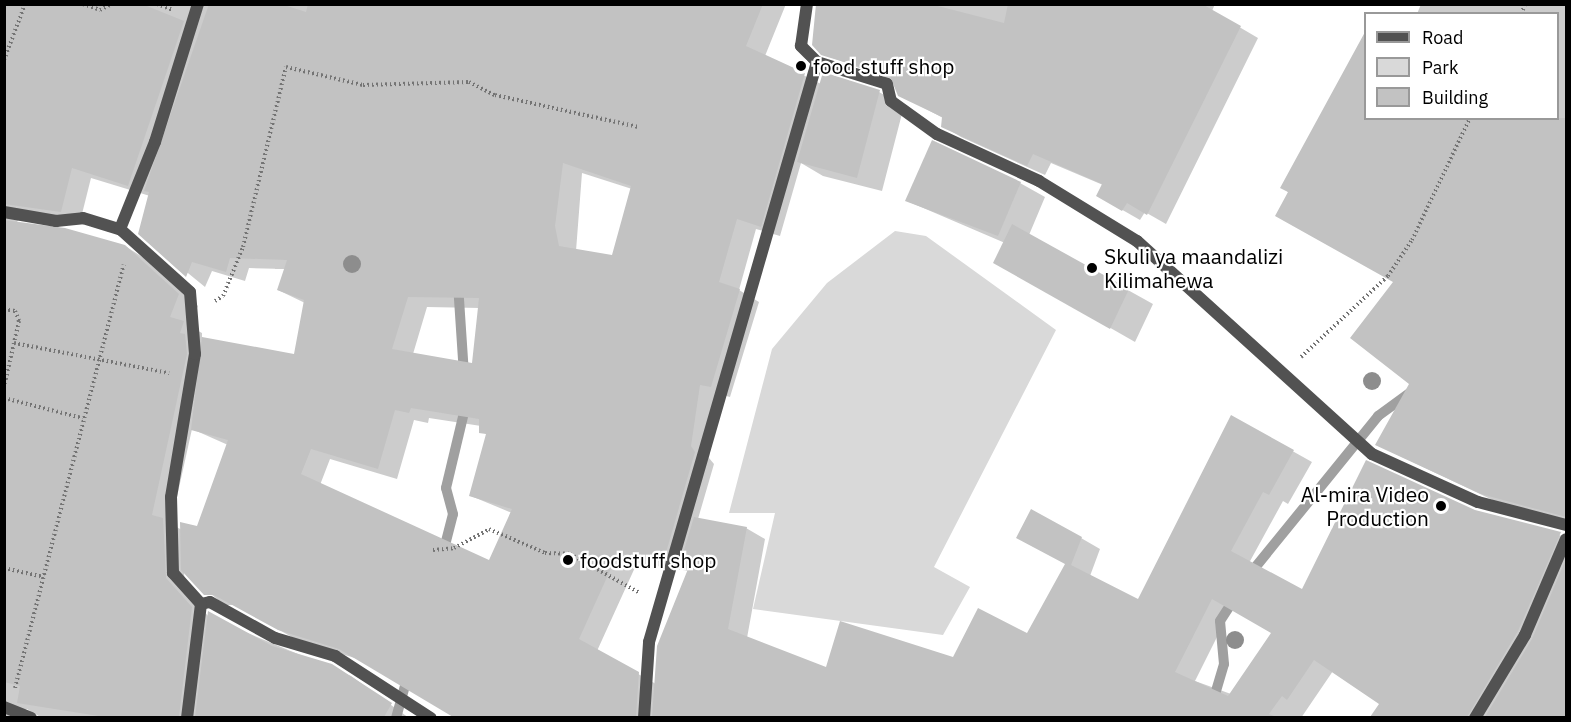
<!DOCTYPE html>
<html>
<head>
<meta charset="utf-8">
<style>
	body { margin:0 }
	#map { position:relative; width:1571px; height:722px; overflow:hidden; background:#fff; font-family:"IBM Plex Sans",sans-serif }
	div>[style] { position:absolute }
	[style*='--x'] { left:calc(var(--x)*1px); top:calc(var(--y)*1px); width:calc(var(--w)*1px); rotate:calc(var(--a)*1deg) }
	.green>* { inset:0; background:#d9d9d9 }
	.shadow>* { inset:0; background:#0003 }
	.stream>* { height:10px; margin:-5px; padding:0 5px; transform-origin:5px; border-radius:5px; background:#a0a0a0 }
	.building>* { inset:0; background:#c2c2c2 }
	.path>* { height:4px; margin-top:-2px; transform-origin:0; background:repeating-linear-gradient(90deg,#747474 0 1.5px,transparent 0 4.5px) }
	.minor>* { height:12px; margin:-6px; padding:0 6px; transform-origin:6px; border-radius:6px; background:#525252 }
	.trees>* { width:18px; height:18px; margin:-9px; border-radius:50%; background:#8d8d8d }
	.dots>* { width:16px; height:16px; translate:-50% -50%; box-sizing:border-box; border:3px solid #fff; border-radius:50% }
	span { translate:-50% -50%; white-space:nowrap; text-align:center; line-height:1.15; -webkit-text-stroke:4.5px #fff; paint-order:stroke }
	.poi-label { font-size:21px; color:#000 }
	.left { translate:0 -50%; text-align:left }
	.right { translate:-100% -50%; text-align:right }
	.frame { position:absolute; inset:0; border:6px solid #000; pointer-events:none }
	.legend { position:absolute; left:1364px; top:12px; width:195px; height:108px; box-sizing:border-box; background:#fff; border:2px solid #999; margin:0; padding:8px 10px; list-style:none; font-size:18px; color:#000 }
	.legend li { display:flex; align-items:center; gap:12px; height:30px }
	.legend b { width:30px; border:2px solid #999 }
</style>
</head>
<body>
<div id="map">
	<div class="green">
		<div style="clip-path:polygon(895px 231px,926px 236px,1056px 330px,934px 567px,970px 587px,943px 635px,753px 609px,775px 513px,729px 513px,772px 349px,827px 283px)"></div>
	</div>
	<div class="shadow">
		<div style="clip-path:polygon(evenodd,4px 4px,786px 4px,765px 56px,821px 84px,879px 92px,904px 106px,882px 191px,823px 176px,801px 163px,780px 236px,756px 229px,739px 290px,759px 302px,730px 397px,719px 394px,709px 458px,714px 464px,698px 519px,746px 528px,765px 539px,747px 638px,827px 669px,954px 659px,1028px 635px,1081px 538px,1100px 549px,1090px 576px,1139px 601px,1232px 417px,1312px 462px,1288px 504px,1283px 501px,1249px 563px,1303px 591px,1474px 511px,1566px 537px,1566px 718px,1372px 718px,1381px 704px,1333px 671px,1301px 718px,456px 718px,358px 659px,299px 641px,234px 605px,224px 605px,184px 571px,185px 590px,209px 617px,351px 676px,409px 718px,42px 718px,27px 709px,4px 718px,4px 4px,582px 173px,632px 189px,613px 257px,576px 251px,582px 173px,4px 4px,91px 178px,150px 196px,139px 233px,205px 287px,212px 271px,245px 281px,249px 268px,285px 269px,278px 290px,305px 303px,295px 356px,202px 346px,202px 333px,189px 326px,198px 306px,144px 258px,125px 246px,16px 223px,24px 214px,80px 222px,91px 178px,4px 4px,427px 307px,479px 308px,474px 364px,413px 354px,427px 307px,4px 4px,429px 418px,481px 426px,487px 436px,471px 496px,512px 513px,490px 562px,320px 485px,330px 459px,397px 479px,414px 420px,428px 423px,429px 418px,4px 4px,192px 429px,228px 445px,197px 528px,182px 530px,171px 524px,192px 429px,4px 4px,637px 563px,689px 571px,656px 684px,597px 651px,637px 563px,4px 4px,1231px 609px,1273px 632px,1231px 694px,1195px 681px,1231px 609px)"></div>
		<div style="clip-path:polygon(819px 4px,1215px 4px,1212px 11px,1258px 38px,1166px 224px,1145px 212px,1140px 220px,1098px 196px,1103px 185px,1051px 163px,1045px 175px,961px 137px,943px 126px,943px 118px,900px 95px,894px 81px,822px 54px)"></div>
		<div style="clip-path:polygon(1421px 4px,1566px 4px,1566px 524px,1501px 504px,1377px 445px,1411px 384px,1395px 282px,1282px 187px,1366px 35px,1366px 118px,1558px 118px,1558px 14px,1417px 14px)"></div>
		<div style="clip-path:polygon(1020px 183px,1045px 197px,1029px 235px,1153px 304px,1135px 342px,995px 262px,1005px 243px,907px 201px)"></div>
	</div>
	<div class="stream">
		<div style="--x:458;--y:284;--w:90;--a:86.2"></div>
		<div style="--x:443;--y:553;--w:40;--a:-75.6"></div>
		<div style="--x:453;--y:514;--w:27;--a:-105"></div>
		<div style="--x:446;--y:488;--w:86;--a:-76.6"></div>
		<div style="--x:1249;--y:575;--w:205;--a:-50.9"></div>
		<div style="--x:1378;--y:416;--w:41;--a:-36"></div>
		<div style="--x:396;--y:718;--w:45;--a:-74.4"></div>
		<div style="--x:1208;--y:718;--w:56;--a:-73.5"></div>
		<div style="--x:1224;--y:664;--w:43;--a:-95.3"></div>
		<div style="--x:1220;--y:621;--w:30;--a:-57"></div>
	</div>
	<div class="building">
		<div style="clip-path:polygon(4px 4px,142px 4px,184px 21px,128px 186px,72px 168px,61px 212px,4px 204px)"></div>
		<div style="clip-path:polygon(evenodd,209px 4px,281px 4px,306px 12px,308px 4px,763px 4px,746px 46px,805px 73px,761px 227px,737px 219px,719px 282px,740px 289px,711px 387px,700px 385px,691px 446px,695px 452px,663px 563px,618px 553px,579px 639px,639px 672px,636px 717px,453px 717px,339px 649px,278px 630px,214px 595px,204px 595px,181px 570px,180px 522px,197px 526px,228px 440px,191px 430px,202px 337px,294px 354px,304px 300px,277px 290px,287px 260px,230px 258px,226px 272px,192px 262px,186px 277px,138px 234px,149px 192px,144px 191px,209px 4px,563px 163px,631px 186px,612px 255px,559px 246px,555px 226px,563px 163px,209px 4px,408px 297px,479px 298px,472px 363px,392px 349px,408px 297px,209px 4px,411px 408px,479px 419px,479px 433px,486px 434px,469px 496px,512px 509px,489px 560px,301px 474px,311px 449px,378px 469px,395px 410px,409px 413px,411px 408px)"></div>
		<div style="clip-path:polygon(816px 4px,930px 4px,1004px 23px,1008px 4px,1202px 4px,1241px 26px,1147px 215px,1127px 203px,1122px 211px,1096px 196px,1102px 184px,1033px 154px,1027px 166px,941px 127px,942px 117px,898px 96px,890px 76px,821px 55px,812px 45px)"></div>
		<div style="clip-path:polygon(1365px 32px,1365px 118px,1566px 118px,1566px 517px,1481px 494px,1375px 445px,1409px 384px,1350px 338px,1393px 282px,1275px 216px,1288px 192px,1280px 188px)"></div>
		<div style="clip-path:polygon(823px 72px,880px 90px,857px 178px,797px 162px)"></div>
		<div style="clip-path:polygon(932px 140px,1021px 182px,998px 236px,905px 201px)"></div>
		<div style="clip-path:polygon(4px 220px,65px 228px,125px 245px,179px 294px,170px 317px,184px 321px,180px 333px,185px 334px,187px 354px,152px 515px,163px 518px,166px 578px,192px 607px,179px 717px,105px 717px,17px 703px,20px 686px,4px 682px)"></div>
		<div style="clip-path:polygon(1012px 224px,1129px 289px,1110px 329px,993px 263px)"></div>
		<div style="clip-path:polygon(evenodd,1231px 415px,1294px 450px,1269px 495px,1263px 492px,1231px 551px,1302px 589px,1366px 460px,1475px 510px,1561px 532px,1518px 631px,1467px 717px,1370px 717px,1379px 704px,1314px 660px,1287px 700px,1282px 696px,1269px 714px,1277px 717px,652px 717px,657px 646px,688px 569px,679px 567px,694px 517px,747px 527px,728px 629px,826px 667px,840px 621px,953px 657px,978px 608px,1027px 633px,1065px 564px,1016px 538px,1031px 509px,1082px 537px,1071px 565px,1138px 599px,1231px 415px,1212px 599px,1271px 633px,1228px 696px,1175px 672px,1212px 599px)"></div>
		<div style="clip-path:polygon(1566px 559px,1566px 717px,1485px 717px,1532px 639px)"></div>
		<div style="clip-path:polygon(208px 611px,272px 646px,332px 664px,392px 703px,384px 717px,195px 717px)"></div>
	</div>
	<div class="path">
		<div style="--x:83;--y:4;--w:18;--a:19"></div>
		<div style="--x:100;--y:10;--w:13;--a:-27"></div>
		<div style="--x:157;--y:4;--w:17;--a:21"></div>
		<div style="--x:1521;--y:14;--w:11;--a:-68"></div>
		<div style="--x:4;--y:60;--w:60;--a:-69.4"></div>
		<div style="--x:215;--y:301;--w:9;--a:-32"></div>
		<div style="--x:223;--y:296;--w:53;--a:-67.8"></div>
		<div style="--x:243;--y:247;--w:185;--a:-76.6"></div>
		<div style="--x:286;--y:67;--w:79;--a:13.2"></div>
		<div style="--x:363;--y:85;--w:106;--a:-1.6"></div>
		<div style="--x:469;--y:82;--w:29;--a:27"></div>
		<div style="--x:495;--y:95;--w:147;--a:12.6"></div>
		<div style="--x:4;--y:309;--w:11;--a:10"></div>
		<div style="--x:15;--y:311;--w:11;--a:68"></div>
		<div style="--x:19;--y:321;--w:68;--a:102.8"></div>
		<div style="--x:14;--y:343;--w:158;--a:11"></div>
		<div style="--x:1301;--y:357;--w:119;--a:-43"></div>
		<div style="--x:1388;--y:276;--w:43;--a:-56.3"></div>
		<div style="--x:1412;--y:240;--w:135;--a:-64.6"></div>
		<div style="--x:4;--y:398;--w:81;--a:14.4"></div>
		<div style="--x:433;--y:550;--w:21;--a:-5"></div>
		<div style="--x:454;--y:548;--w:40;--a:-28"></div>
		<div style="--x:489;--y:529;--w:61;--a:23.2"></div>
		<div style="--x:545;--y:553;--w:25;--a:2"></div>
		<div style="--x:570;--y:554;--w:80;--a:29.1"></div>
		<div style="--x:4;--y:568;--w:41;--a:12.7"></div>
		<div style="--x:15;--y:688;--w:437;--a:-75.6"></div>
	</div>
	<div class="minor">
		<div style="--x:817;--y:62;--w:73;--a:17.4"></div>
		<div style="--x:887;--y:84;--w:17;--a:77"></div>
		<div style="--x:891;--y:101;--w:57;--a:35.7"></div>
		<div style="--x:937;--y:134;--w:112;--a:24.7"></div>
		<div style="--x:1039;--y:181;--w:115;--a:31.5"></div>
		<div style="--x:1137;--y:241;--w:317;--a:42.2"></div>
		<div style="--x:1372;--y:454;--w:116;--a:24.4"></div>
		<div style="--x:1478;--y:502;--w:91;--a:14.6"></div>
		<div style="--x:4;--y:212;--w:53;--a:9.8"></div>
		<div style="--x:56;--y:221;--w:27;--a:-6"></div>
		<div style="--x:83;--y:218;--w:39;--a:17"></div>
		<div style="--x:201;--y:604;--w:9;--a:-13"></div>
		<div style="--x:210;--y:602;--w:74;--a:29"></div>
		<div style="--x:275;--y:638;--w:63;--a:16.7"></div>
		<div style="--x:335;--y:656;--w:114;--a:32.9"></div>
		<div style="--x:4;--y:707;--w:29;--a:22"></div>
		<div style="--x:187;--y:718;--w:115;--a:-83"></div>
		<div style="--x:201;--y:604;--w:42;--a:-132.1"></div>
		<div style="--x:173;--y:573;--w:76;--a:-91.5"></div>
		<div style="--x:171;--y:497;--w:145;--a:-80.5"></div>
		<div style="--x:195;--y:354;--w:62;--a:-94.6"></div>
		<div style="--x:190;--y:292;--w:94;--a:-138"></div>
		<div style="--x:120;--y:229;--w:94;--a:-68.1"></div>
		<div style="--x:155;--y:142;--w:145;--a:-72.7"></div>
		<div style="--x:644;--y:718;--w:76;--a:-86.2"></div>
		<div style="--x:649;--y:642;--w:604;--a:-73.85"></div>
		<div style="--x:817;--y:62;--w:23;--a:-135"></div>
		<div style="--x:801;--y:46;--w:42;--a:-81.9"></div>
		<div style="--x:1475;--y:718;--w:97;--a:-58.9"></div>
		<div style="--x:1525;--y:635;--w:104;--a:-66.9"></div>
	</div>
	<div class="trees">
		<div style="left:352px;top:264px"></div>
		<div style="left:1372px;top:381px"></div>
		<div style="left:1235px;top:640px"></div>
	</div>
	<div class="dots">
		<div style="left:801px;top:66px;background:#000"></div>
		<div style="left:1092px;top:268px;background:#000"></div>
		<div style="left:1441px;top:506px;background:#000"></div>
		<div style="left:568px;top:560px;background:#000"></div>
	</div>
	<div class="poi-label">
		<span class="left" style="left:813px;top:66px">food stuff shop</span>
		<span class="left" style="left:1104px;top:268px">Skuli ya maandalizi<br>Kilimahewa</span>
		<span class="right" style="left:1429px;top:506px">Al-mira Video<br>Production</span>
		<span class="left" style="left:580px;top:560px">foodstuff shop</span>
	</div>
	<div class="frame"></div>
	<ul class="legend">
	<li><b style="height:8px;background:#525252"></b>Road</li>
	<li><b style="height:16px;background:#d9d9d9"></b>Park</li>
	<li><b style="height:16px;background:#c2c2c2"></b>Building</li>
	</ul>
</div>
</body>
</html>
